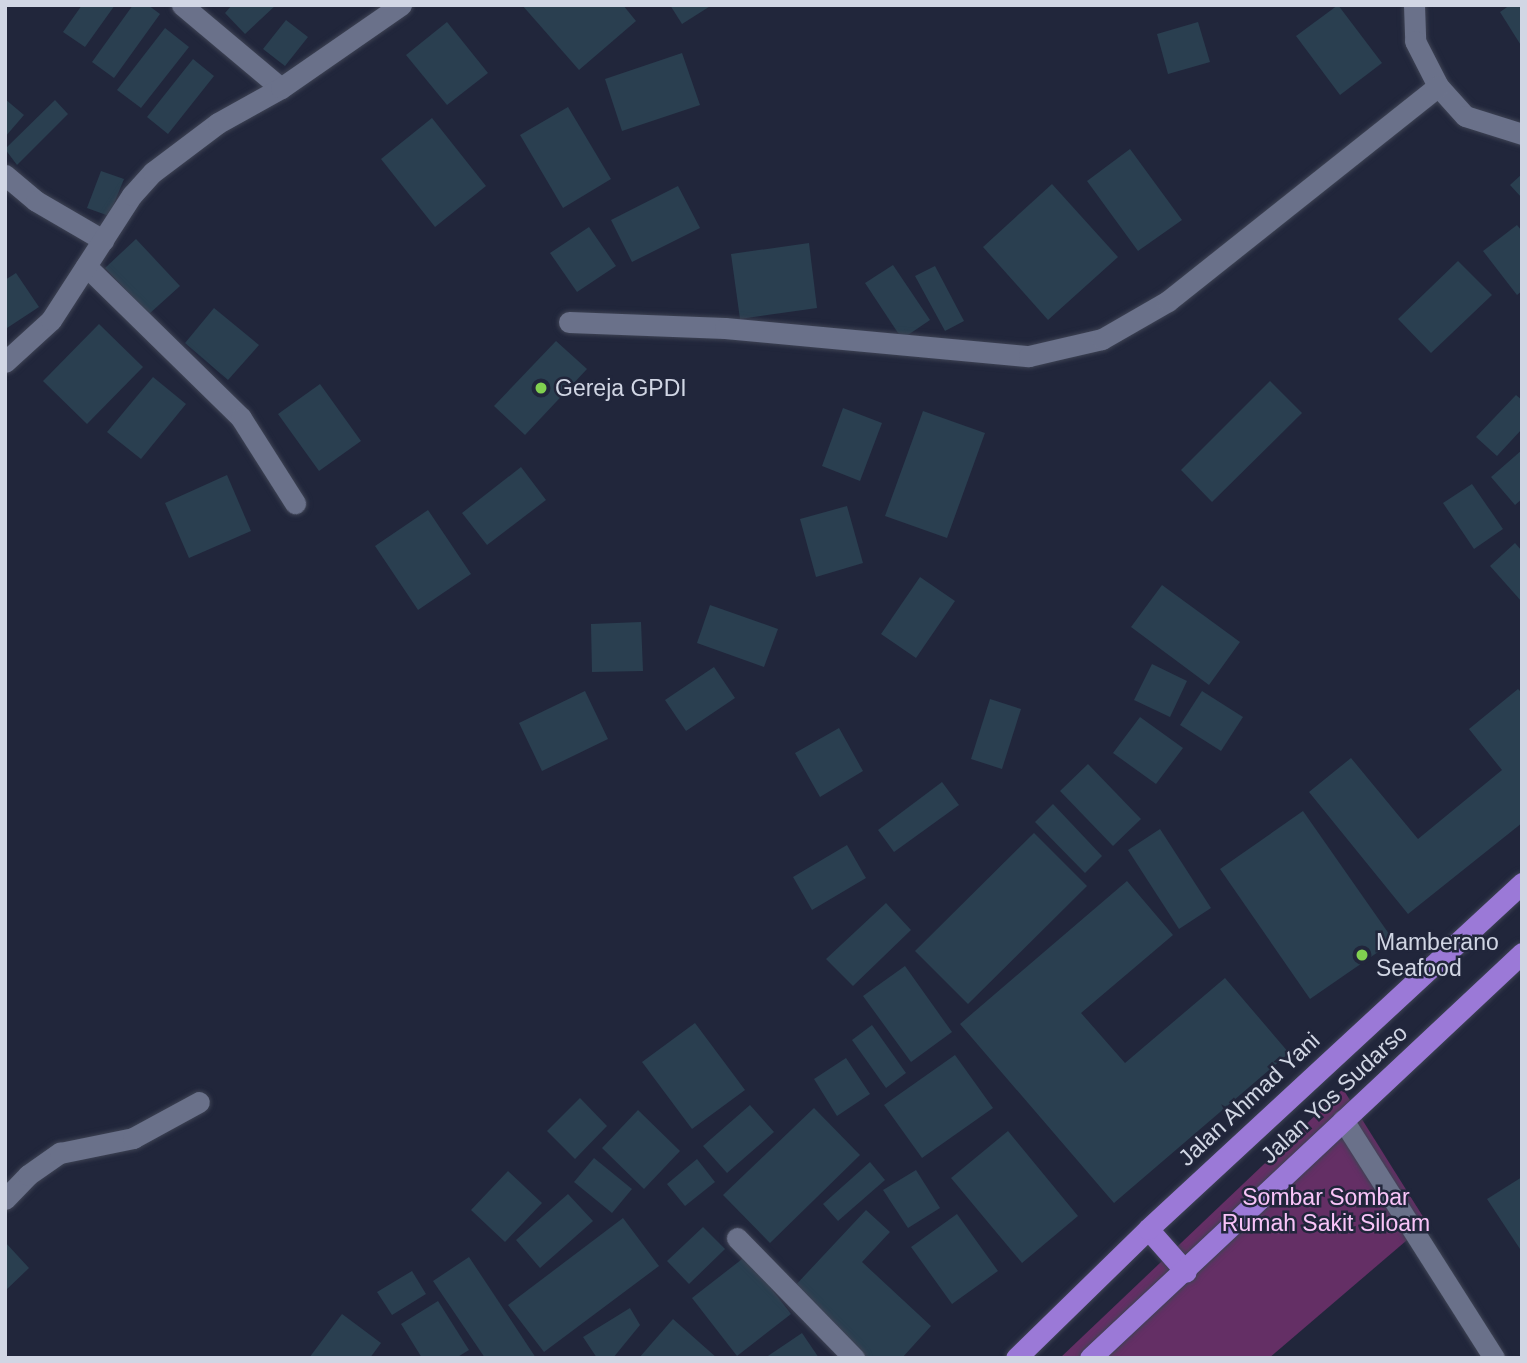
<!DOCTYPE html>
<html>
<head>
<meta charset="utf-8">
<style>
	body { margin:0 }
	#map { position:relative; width:1527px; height:1363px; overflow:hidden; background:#21263b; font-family:Helvetica,sans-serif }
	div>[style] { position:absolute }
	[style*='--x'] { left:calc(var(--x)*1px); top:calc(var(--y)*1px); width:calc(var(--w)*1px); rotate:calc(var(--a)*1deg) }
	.green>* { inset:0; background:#642f65 }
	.building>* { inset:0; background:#2a3f50 }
	.roads { filter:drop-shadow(0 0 2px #3e4354) drop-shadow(0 0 2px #3e4354) }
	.minor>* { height:21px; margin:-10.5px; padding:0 10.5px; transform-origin:10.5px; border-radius:10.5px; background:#6a718a }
	.highway>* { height:21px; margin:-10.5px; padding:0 10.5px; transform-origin:10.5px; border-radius:10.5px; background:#9b79d7 }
	.dots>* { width:19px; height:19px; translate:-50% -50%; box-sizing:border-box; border:4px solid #21263b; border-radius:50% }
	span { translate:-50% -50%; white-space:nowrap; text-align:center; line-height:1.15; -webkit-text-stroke:5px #21263b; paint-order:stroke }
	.poi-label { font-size:23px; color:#d1d6e4 }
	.left { translate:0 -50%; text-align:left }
	.street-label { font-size:23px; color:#d1d6e4 }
	.park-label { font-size:23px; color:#f9c4f8 }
	.frame { position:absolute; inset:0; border:7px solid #d1d6e4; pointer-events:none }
</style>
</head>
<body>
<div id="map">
	<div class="green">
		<div style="clip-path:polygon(1343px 1089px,1427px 1223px,1269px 1358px,1060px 1358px)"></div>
	</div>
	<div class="building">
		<div style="clip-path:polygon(82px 5px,115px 5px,85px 47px,63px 32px)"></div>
		<div style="clip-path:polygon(133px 5px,148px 5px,160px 14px,114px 78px,92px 62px)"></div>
		<div style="clip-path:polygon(232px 5px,276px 5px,245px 34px,225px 13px)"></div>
		<div style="clip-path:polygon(522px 5px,623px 5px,636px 21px,579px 70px)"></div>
		<div style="clip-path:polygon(670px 5px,712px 5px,682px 24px)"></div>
		<div style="clip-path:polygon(1338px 5px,1382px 63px,1340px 95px,1296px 36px)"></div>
		<div style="clip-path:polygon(1510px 5px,1522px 5px,1522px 47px,1500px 12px)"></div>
		<div style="clip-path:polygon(286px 20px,308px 37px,285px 66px,263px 49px)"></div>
		<div style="clip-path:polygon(447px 22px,488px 73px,447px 105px,406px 55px)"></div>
		<div style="clip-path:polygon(1198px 22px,1210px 62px,1168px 74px,1157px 34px)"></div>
		<div style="clip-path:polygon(165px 28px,189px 47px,141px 108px,117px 90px)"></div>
		<div style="clip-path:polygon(682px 53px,700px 105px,622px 131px,605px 79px)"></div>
		<div style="clip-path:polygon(193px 59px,214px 76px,168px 134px,147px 117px)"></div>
		<div style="clip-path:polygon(5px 99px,24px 115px,5px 137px)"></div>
		<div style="clip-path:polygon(55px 100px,68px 114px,17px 165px,5px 149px)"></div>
		<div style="clip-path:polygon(568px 107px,611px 179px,563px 208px,520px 135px)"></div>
		<div style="clip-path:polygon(432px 118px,486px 186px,435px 227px,381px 159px)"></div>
		<div style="clip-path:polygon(1130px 149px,1182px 220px,1138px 251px,1087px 181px)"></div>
		<div style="clip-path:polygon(101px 171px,124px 179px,109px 216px,87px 208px)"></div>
		<div style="clip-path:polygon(1522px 174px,1522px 198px,1510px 185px)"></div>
		<div style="clip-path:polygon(1052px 184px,1118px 257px,1048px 320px,983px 247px)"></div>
		<div style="clip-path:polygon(678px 186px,700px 228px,632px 262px,611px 220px)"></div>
		<div style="clip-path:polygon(1517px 225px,1522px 231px,1522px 291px,1517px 295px,1483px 251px)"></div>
		<div style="clip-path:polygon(589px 227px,616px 266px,577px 292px,550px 253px)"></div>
		<div style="clip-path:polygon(136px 239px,180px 286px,149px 314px,105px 268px)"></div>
		<div style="clip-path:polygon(809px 243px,817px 308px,740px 319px,731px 254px)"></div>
		<div style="clip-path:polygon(1458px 261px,1492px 295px,1431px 353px,1398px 319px)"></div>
		<div style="clip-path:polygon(893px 265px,930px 320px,902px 339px,865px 283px)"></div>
		<div style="clip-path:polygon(935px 266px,964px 321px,945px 331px,915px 276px)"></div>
		<div style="clip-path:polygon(16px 273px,39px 307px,7px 328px,5px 280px)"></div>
		<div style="clip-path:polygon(214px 308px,259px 345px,228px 380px,185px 343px)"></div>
		<div style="clip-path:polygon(99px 324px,143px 367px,87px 424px,43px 381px)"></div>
		<div style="clip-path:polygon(556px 341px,587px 369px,525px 435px,494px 406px)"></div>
		<div style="clip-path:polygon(153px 377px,186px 404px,141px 459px,107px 432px)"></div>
		<div style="clip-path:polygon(1270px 381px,1302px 413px,1212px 502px,1181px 470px)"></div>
		<div style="clip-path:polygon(320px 384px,361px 441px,319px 471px,278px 414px)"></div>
		<div style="clip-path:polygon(1516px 395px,1522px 400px,1522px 429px,1497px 456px,1476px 437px)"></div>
		<div style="clip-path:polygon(843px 408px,882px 423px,860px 481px,822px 466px)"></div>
		<div style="clip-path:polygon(923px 411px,985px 433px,947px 538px,885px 516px)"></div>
		<div style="clip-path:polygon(1522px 450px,1522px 499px,1515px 505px,1491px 477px)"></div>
		<div style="clip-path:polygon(521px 467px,546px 500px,487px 545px,462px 513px)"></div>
		<div style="clip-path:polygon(227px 475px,251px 531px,189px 558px,165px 503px)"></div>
		<div style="clip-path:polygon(1472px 484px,1503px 529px,1474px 549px,1443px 503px)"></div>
		<div style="clip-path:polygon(847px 506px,863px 563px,816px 577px,800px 519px)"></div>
		<div style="clip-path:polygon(428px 510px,471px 574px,418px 610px,375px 546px)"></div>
		<div style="clip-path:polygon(1515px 543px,1522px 551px,1522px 602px,1490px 566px)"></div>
		<div style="clip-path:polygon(920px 577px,955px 601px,916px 658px,881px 634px)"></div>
		<div style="clip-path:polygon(1162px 585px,1240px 642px,1209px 685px,1131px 627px)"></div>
		<div style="clip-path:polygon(710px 605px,778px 629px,764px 667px,697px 643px)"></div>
		<div style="clip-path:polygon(641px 622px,643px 671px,592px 672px,591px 624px)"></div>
		<div style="clip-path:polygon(1152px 664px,1187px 681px,1170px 717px,1134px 700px)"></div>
		<div style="clip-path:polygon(714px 667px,735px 698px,686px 731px,665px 700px)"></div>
		<div style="clip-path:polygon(1518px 689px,1522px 693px,1522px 823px,1408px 914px,1309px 792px,1351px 758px,1418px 839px,1502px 770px,1469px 729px)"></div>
		<div style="clip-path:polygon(585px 691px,608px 739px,542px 771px,519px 723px)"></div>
		<div style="clip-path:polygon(1202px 691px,1243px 717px,1221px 751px,1180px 725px)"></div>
		<div style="clip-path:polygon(990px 699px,1021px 709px,1002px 769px,971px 759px)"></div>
		<div style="clip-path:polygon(1140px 717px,1183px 748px,1156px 784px,1113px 753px)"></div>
		<div style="clip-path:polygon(839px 728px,863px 771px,820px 797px,795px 753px)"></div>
		<div style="clip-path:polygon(1088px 764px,1141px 819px,1113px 846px,1060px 791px)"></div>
		<div style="clip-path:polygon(942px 782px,959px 805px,894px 852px,878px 830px)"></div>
		<div style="clip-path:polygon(1053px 804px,1102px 856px,1085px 873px,1035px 822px)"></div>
		<div style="clip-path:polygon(1303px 811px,1394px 941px,1310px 999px,1220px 869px)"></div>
		<div style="clip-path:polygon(1160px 829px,1211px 908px,1179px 929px,1128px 850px)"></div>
		<div style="clip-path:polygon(1034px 833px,1087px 886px,968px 1004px,915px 951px)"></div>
		<div style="clip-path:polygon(847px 845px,866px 878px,812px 910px,793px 877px)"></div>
		<div style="clip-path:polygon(1127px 881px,1173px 935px,1081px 1013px,1125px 1063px,1225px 978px,1289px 1053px,1114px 1203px,960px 1024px)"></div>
		<div style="clip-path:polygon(886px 903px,911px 930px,853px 986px,826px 959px)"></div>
		<div style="clip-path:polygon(905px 966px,952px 1032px,911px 1062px,863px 996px)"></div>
		<div style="clip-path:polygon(695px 1023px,745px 1090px,692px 1129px,642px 1062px)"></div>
		<div style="clip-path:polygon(872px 1025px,906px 1073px,886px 1088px,852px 1040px)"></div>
		<div style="clip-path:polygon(955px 1055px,993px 1108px,922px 1158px,884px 1105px)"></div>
		<div style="clip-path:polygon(846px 1058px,870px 1094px,837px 1116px,814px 1079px)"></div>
		<div style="clip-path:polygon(580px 1098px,607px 1126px,575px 1159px,547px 1131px)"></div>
		<div style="clip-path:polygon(750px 1105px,774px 1132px,727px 1173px,703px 1146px)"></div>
		<div style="clip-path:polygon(814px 1108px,860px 1155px,770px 1243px,723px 1195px)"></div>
		<div style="clip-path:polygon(638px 1110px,680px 1151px,644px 1189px,602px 1148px)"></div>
		<div style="clip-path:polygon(1008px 1131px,1078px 1216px,1022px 1263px,951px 1178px)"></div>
		<div style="clip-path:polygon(594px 1158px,632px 1189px,612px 1213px,574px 1182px)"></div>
		<div style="clip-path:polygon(697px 1159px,715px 1182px,685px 1206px,667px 1184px)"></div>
		<div style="clip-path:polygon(870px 1162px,885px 1180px,838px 1221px,823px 1204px)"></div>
		<div style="clip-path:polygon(916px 1170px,940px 1208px,908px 1228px,883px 1190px)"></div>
		<div style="clip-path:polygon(508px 1171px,542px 1203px,505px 1242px,471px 1210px)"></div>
		<div style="clip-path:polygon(1522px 1177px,1522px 1252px,1487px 1199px)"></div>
		<div style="clip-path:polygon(568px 1194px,593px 1221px,540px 1268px,516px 1240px)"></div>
		<div style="clip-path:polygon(866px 1210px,890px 1232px,862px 1262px,931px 1326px,902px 1358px,866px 1358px,792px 1289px)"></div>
		<div style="clip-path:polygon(957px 1214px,998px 1271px,952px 1304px,911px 1247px)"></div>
		<div style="clip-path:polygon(623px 1218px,659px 1266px,544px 1352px,508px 1305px)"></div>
		<div style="clip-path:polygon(703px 1227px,725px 1249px,689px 1284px,667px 1261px)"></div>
		<div style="clip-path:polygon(5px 1242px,29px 1268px,5px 1291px)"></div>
		<div style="clip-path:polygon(746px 1256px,791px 1314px,737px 1356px,692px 1298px)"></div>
		<div style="clip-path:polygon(469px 1257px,536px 1358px,485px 1358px,433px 1281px)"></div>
		<div style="clip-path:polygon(412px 1271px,426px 1294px,392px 1315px,377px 1292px)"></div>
		<div style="clip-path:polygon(438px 1301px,469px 1350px,456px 1358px,422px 1358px,401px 1324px)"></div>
		<div style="clip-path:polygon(630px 1308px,640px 1325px,613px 1358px,597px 1358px,583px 1337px)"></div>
		<div style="clip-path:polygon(342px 1314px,381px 1343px,370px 1358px,309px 1358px)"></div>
		<div style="clip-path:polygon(673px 1319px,717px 1358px,639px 1358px)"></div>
		<div style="clip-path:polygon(802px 1333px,819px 1358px,765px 1358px)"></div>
	</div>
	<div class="roads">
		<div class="minor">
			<div style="--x:182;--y:5;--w:129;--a:40"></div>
			<div style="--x:1414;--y:5;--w:36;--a:88"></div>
			<div style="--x:1415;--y:41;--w:51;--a:62.9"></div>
			<div style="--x:1438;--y:86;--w:40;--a:48"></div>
			<div style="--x:1465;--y:116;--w:60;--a:17.5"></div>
			<div style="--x:5;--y:175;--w:40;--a:40"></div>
			<div style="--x:36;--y:201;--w:78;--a:30.2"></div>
			<div style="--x:86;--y:266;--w:217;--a:44.4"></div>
			<div style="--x:241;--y:418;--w:101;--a:57.6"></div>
			<div style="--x:569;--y:322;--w:156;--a:2.2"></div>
			<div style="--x:725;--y:328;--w:305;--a:5.3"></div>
			<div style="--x:1029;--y:356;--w:75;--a:-13.1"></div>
			<div style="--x:1102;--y:339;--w:76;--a:-29.9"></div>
			<div style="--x:1168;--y:301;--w:345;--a:-38.5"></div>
			<div style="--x:5;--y:362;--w:62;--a:-42.4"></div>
			<div style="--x:51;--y:320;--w:149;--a:-57.1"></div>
			<div style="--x:132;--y:195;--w:31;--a:-48"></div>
			<div style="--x:153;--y:172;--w:81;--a:-37"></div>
			<div style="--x:218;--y:123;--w:72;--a:-29.1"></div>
			<div style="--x:281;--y:88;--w:146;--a:-34.7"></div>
			<div style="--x:1343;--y:1120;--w:282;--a:57.6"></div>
			<div style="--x:5;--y:1199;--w:33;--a:-46"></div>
			<div style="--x:28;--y:1175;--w:39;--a:-35"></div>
			<div style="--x:60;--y:1153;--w:75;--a:-11.6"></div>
			<div style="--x:133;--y:1138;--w:75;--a:-28.6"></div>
			<div style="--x:737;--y:1238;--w:168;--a:45.7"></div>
		</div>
		<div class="highway">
			<div style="--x:1148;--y:1229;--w:57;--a:48.5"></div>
			<div style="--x:1016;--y:1358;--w:185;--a:-44.3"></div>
			<div style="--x:1148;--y:1229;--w:510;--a:-42.77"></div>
			<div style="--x:1090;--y:1358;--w:592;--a:-43.15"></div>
		</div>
	</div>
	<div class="dots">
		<div style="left:541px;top:388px;background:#81d050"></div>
		<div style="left:1362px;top:955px;background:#81d050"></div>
	</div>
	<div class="poi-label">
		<span class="left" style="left:555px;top:388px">Gereja GPDI</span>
		<span class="left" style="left:1376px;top:955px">Mamberano<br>Seafood</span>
	</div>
	<div class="street-label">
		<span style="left:1334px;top:1094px;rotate:-43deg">Jalan Yos Sudarso</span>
		<span style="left:1249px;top:1099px;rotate:-43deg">Jalan Ahmad Yani</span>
	</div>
	<div class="park-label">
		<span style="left:1326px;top:1210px">Sombar Sombar<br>Rumah Sakit Siloam</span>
	</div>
	<div class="frame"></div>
</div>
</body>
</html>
